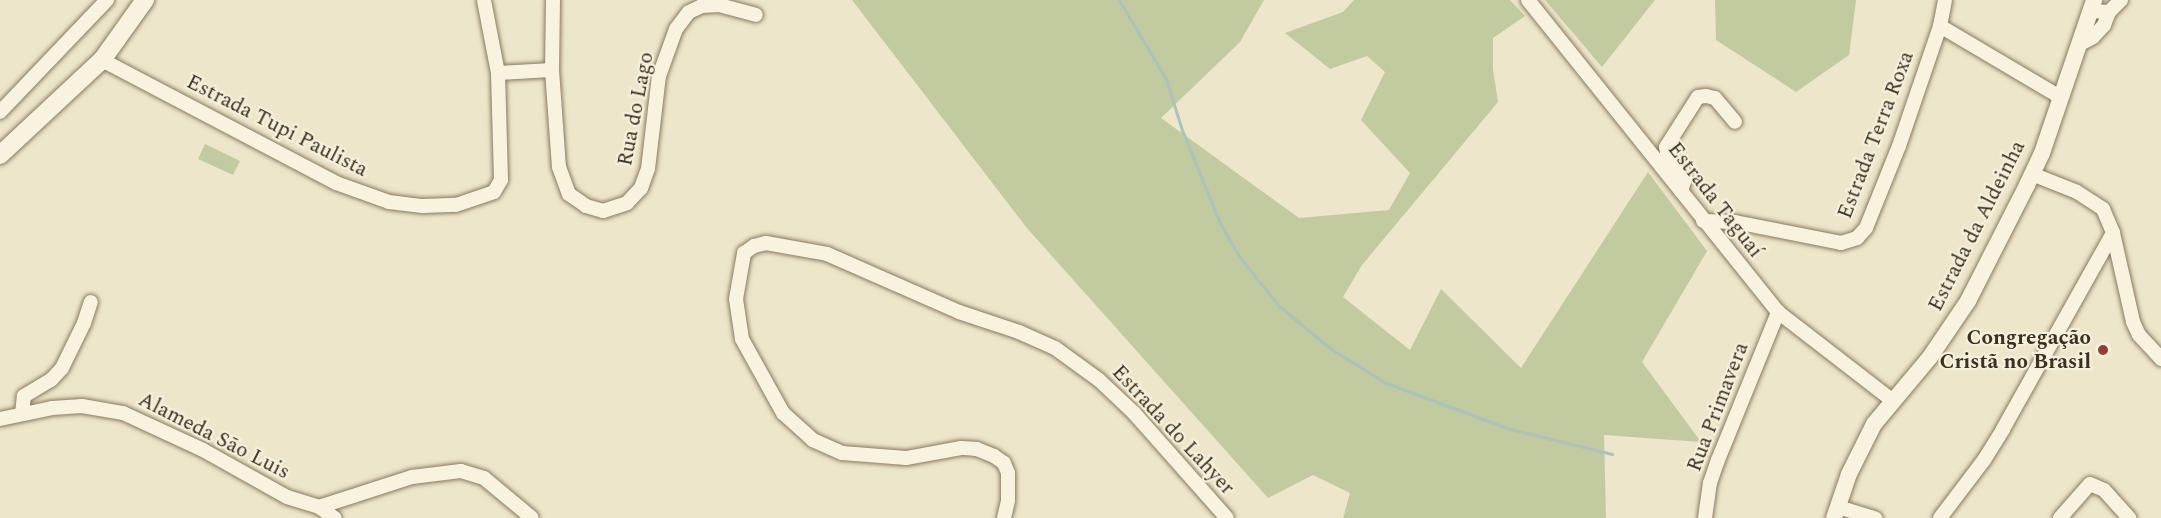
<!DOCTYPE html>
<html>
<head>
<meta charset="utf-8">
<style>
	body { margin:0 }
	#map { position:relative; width:2161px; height:518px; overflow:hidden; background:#ede6cb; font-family:Spectral,serif }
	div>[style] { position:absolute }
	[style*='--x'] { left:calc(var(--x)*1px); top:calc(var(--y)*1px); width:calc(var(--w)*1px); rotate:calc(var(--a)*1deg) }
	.green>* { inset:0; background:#c1cb9f }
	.stream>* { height:3px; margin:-1.5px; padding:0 1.5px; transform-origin:1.5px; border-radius:1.5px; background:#abc2bd }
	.roads { filter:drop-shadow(0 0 2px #897a60) drop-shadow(0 0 2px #897a60) }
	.minor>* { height:14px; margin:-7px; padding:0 7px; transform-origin:7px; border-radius:7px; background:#f8f3de }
	.tertiary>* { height:16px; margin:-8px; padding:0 8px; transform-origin:8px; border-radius:8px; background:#f8f3de }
	.secondary>* { height:18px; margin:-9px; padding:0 9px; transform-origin:9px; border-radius:9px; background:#f8f3de }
	.dots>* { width:16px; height:16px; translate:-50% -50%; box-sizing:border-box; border:3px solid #f4f0da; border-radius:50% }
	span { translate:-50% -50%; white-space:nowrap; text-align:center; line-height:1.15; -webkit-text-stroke:4.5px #f4f0da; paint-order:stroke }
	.street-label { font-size:21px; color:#3a3122 }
	.poi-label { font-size:21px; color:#3a3122; font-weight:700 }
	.right { translate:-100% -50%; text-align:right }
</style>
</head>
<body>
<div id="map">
	<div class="green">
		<div style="clip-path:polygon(852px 0,1264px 0,1240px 42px,1161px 118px,1299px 218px,1389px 210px,1410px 173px,1361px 120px,1385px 72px,1367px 56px,1330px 69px,1285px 33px,1343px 12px,1354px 0,1510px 0,1525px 16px,1493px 38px,1493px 69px,1498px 102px,1362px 265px,1343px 297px,1410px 350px,1441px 289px,1521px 368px,1648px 172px,1707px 251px,1642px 362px,1701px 442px,1604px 435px,1606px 518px,1343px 518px,1350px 493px,1313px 475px,1268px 498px,1026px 227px)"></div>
		<div style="clip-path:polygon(1545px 0,1655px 0,1602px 67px)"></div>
		<div style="clip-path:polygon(1715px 0,1856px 0,1849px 55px,1796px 92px,1716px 40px)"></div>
		<div style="clip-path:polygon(205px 144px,240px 161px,233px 175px,198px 159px)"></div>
	</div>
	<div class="stream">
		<div style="--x:1119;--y:0;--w:92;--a:59.3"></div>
		<div style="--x:1166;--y:79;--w:53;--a:72.6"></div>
		<div style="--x:1182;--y:130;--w:100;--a:67.8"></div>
		<div style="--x:1220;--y:223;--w:38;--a:60"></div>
		<div style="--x:1239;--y:256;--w:63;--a:51.5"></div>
		<div style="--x:1278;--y:305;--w:69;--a:39.7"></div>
		<div style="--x:1331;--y:349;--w:65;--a:31.7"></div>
		<div style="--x:1386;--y:383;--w:132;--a:20.4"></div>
		<div style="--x:1510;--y:429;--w:105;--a:13.8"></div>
	</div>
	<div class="roads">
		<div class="minor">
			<div style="--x:553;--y:0;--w:70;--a:90.8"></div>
			<div style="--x:552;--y:70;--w:97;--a:85.9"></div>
			<div style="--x:559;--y:167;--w:29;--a:70"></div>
			<div style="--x:569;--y:194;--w:21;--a:35"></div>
			<div style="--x:586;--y:206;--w:18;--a:16"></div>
			<div style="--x:603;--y:211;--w:25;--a:-18"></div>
			<div style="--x:627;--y:203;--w:21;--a:-47"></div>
			<div style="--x:641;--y:188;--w:20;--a:-70"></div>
			<div style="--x:648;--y:169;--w:94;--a:-83.3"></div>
			<div style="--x:659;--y:76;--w:50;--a:-70.1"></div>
			<div style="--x:676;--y:29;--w:21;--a:-53"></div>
			<div style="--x:689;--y:12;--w:14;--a:-25"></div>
			<div style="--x:702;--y:6;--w:17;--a:-3"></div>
			<div style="--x:719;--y:5;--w:38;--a:15"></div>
			<div style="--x:1528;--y:0;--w:400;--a:51.3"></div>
			<div style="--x:1778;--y:312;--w:145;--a:37.7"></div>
			<div style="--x:2109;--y:12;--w:17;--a:-45"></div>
			<div style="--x:1940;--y:26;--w:139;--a:30.6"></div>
			<div style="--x:2080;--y:44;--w:15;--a:-28"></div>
			<div style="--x:2093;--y:37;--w:16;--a:-47"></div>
			<div style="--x:2104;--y:25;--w:14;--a:-69"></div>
			<div style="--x:2109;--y:12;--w:18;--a:-177"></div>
			<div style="--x:102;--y:60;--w:264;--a:27.7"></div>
			<div style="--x:336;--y:183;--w:56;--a:19.7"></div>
			<div style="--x:389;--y:202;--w:34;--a:7"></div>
			<div style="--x:423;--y:206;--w:33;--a:-2"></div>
			<div style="--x:456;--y:205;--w:40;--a:-18.9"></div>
			<div style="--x:494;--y:192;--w:14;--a:-60"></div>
			<div style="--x:501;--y:180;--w:107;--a:-91.6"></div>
			<div style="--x:498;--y:73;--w:74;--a:-100.9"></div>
			<div style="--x:498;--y:73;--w:54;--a:-3.2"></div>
			<div style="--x:0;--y:112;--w:155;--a:-46.3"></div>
			<div style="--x:2032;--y:174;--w:48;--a:21.8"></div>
			<div style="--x:2077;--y:192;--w:31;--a:33"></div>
			<div style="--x:2103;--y:209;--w:26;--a:67"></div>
			<div style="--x:2113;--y:233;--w:91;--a:77.3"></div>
			<div style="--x:2133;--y:322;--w:14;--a:65"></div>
			<div style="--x:2139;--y:335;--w:33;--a:47"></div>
			<div style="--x:1681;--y:191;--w:13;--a:-72"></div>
			<div style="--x:1685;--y:179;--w:6;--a:-99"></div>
			<div style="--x:1684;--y:173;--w:27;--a:-129"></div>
			<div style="--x:1667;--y:152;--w:5;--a:-101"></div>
			<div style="--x:1666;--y:147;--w:59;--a:-57.4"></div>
			<div style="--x:1698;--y:97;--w:8;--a:-7"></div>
			<div style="--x:1706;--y:96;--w:9;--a:13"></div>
			<div style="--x:1715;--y:98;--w:31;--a:50"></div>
			<div style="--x:1703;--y:221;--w:32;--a:2"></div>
			<div style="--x:1735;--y:222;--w:108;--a:11.2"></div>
			<div style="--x:1841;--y:243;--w:17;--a:-17"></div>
			<div style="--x:1857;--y:238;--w:13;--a:-48"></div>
			<div style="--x:1866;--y:228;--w:88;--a:-68.1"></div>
			<div style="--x:1899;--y:146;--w:127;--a:-71.1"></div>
			<div style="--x:1940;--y:26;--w:26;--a:-79"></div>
			<div style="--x:22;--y:414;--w:18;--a:-84"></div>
			<div style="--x:24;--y:396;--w:31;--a:-31"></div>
			<div style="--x:51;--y:380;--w:16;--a:-47"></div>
			<div style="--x:62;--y:368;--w:50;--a:-63.9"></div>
			<div style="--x:84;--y:323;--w:22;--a:-72"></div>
			<div style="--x:0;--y:419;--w:53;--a:-11.9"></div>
			<div style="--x:52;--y:408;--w:30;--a:-4"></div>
			<div style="--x:82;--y:406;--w:42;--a:9.7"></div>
			<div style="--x:123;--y:413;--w:88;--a:24.8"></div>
			<div style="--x:203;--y:450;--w:96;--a:29.2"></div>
			<div style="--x:287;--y:497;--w:34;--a:17"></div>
			<div style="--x:319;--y:507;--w:19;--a:35"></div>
			<div style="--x:319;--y:507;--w:98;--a:-17.9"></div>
			<div style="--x:412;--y:477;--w:49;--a:-7"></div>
			<div style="--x:461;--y:471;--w:24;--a:17"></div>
			<div style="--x:484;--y:478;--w:62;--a:39.8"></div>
			<div style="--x:1838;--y:507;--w:39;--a:17"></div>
			<div style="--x:1004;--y:518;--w:18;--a:-77"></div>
			<div style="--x:1008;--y:500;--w:27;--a:-90"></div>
			<div style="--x:1008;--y:473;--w:11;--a:-112"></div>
			<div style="--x:1004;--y:463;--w:12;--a:-145"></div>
			<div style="--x:994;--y:456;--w:18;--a:-158"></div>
			<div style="--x:977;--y:449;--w:16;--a:-176"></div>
			<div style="--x:961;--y:448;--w:56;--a:169.7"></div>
			<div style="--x:906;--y:458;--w:64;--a:-175.5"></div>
			<div style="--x:842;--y:453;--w:32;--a:-156"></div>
			<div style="--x:813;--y:440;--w:40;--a:-138"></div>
			<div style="--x:783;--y:413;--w:85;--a:-119"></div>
			<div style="--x:742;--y:339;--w:40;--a:-98.5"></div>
			<div style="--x:736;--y:299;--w:47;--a:-80.1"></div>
			<div style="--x:744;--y:253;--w:12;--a:-35"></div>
			<div style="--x:754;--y:246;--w:12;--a:-14"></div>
			<div style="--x:766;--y:243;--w:62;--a:10.2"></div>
			<div style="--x:827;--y:254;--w:144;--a:23.7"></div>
			<div style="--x:959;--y:312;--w:63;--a:18.4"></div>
			<div style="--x:1019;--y:332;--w:39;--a:24"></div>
			<div style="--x:1055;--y:348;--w:54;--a:36"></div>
			<div style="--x:1099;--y:380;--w:48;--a:43.3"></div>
			<div style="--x:1134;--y:413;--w:140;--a:48.5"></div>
			<div style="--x:1705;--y:518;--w:35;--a:-82"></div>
			<div style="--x:1710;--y:483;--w:24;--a:-71"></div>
			<div style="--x:1718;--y:460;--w:160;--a:-67.9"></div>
			<div style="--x:1940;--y:518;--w:73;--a:-52.8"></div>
			<div style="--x:1984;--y:460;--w:36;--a:-58"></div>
			<div style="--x:2003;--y:429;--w:225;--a:-60.7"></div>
			<div style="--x:2060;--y:518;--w:45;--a:-48.6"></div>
			<div style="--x:2090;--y:484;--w:15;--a:23"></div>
			<div style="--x:2104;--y:490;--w:38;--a:48"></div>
		</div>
		<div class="tertiary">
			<div style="--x:1834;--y:518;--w:46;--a:-71.2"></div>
			<div style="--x:1849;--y:474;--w:56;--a:-63.4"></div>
			<div style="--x:1874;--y:424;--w:87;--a:-50.1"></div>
			<div style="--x:1930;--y:357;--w:68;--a:-55.8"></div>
			<div style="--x:1968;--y:301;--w:130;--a:-63"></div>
			<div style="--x:2027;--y:185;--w:35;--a:-65"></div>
			<div style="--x:2042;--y:153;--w:162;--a:-71.2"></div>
		</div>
		<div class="secondary">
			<div style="--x:0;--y:155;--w:139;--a:-43"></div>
			<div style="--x:102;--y:60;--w:74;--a:-54.4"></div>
		</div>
	</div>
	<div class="dots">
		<div style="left:2103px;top:350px;background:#953d33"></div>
	</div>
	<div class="street-label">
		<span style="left:636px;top:109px;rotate:-79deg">Rua do Lago</span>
		<span style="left:277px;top:126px;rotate:27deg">Estrada Tupi Paulista</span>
		<span style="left:1876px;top:135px;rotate:-69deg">Estrada Terra Roxa</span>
		<span style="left:1715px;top:200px;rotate:52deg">Estrada Taguaí</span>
		<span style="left:1977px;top:226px;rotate:-63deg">Estrada da Aldeinha</span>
		<span style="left:1718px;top:407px;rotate:-69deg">Rua Primavera</span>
		<span style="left:1173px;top:430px;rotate:47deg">Estrada do Lahyer</span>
		<span style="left:214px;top:436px;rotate:27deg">Alameda São Luis</span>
	</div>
	<div class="poi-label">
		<span class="right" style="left:2091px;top:350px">Congregação<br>Cristã no Brasil</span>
	</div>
</div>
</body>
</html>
